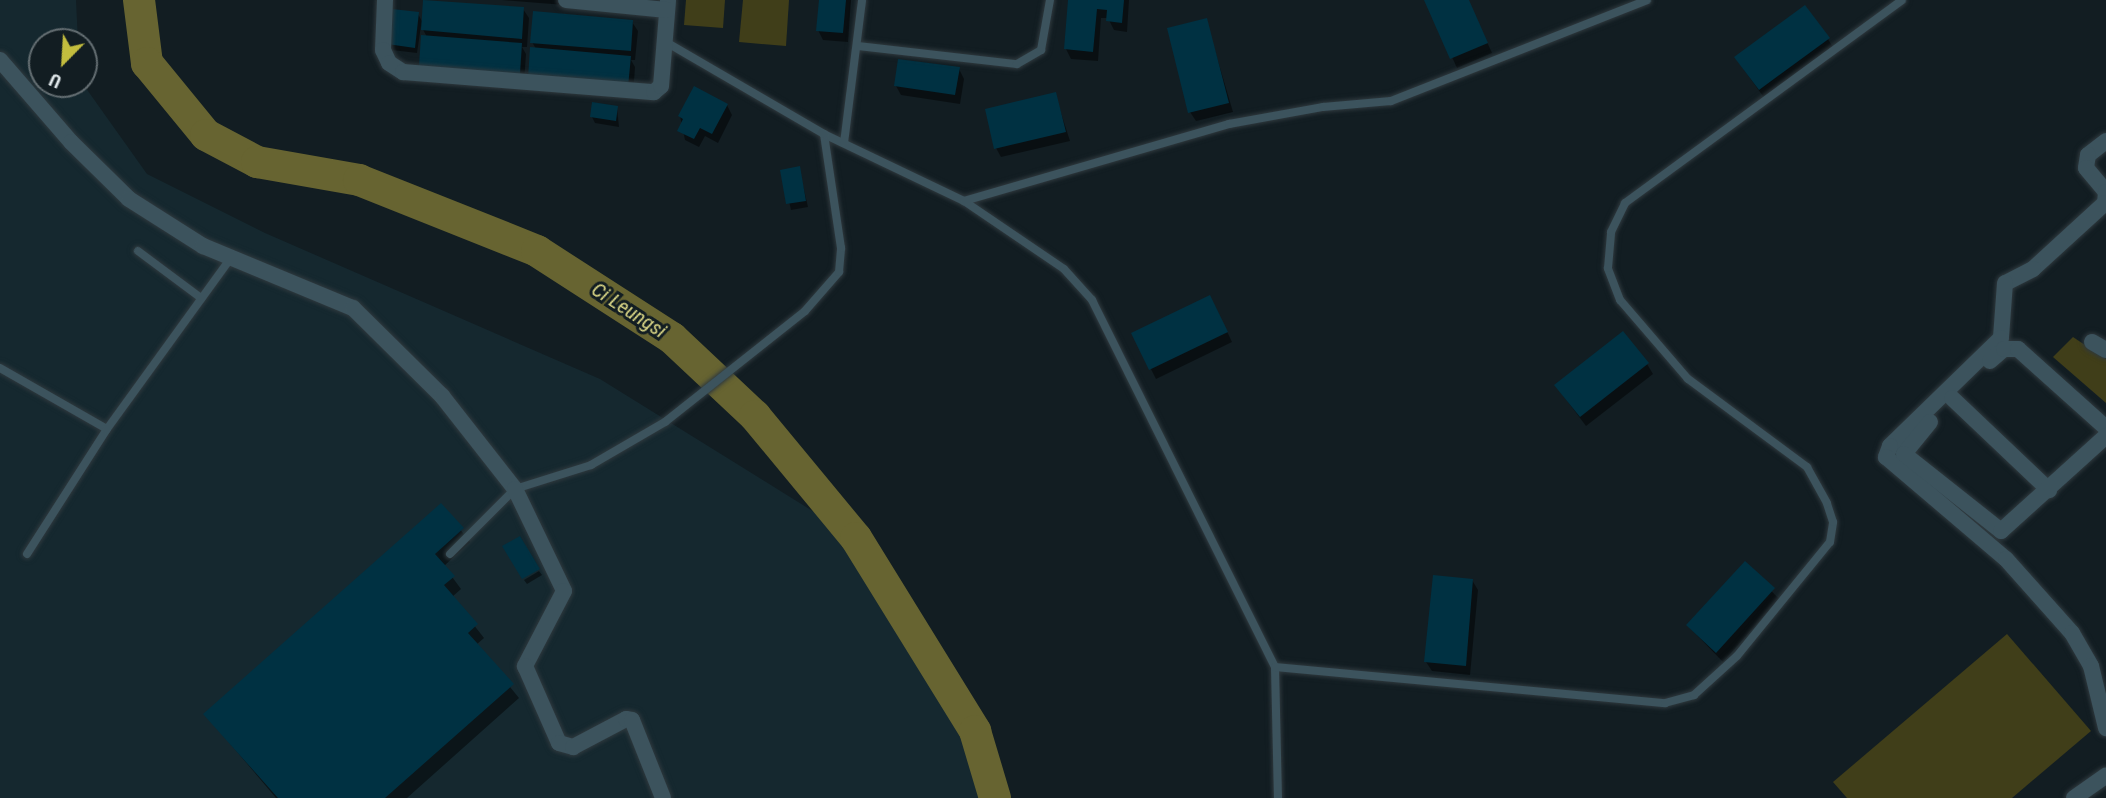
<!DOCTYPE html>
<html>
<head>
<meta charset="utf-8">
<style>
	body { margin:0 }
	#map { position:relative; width:2106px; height:798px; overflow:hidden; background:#121d22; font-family:"Roboto Condensed",sans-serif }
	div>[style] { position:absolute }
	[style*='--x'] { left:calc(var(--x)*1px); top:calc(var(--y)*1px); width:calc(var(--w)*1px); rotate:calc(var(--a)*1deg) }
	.built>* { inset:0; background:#15282f }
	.green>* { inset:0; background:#403e19 }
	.shadow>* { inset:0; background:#0007 }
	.river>* { height:32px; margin:-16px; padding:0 16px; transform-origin:16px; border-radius:16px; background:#676431 }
	.building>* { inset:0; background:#003142 }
	.roads { filter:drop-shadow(0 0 2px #2f393e) drop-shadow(0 0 2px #2f393e) }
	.lane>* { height:8px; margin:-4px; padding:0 4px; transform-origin:4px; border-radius:4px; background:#3c535d }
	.street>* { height:16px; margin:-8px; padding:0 8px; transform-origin:8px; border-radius:8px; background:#3c535d }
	span { translate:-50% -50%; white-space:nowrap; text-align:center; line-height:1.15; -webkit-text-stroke:6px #121d22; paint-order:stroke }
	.water-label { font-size:21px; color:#dad686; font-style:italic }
	.north { position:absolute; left:28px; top:28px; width:70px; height:70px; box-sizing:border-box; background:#121d22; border:2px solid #646e72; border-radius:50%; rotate:204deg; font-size:19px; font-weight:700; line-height:28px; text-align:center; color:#dfe7ea }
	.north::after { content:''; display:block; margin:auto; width:24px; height:32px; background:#c3bd3e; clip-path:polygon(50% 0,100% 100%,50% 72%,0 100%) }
</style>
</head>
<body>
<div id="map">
	<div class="built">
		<div style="clip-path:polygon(0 0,76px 0,78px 42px,42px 42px,42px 84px,83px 84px,147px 174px,265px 233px,600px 379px,856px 538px,975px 731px,995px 798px,0 798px)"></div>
	</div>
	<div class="green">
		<div style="clip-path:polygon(686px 0,725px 0,723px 28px,684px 25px)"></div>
		<div style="clip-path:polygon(743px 0,789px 0,786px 46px,739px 42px)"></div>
		<div style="clip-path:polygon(2073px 337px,2106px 359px,2106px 403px,2053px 357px)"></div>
		<div style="clip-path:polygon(2007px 634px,2091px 731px,2012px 798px,1847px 798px,1833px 782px)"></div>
	</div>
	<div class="shadow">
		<div style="clip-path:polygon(502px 0,578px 0,577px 6px)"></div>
		<div style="clip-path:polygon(820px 0,851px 0,848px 42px,823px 40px,818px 30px)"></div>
		<div style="clip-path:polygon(1070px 0,1129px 0,1127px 32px,1114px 30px,1108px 18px,1101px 18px,1098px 61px,1071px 59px,1066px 49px)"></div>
		<div style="clip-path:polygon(1426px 0,1468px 0,1492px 53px,1457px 68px)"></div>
		<div style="clip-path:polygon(523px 9px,529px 18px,527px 47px,522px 47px,526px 54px,524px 83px,427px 37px,421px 26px,417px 53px,392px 50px,389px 44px,418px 14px,423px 23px)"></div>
		<div style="clip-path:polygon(1206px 20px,1233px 112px,1196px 121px,1190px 112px)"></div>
		<div style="clip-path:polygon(632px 22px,638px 31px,635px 60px,631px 60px,635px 67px,633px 96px,536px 49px,532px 42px)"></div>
		<div style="clip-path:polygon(1828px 39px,1834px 49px,1765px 99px,1742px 67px)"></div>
		<div style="clip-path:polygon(959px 69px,964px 79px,960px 104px,901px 95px,896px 86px)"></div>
		<div style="clip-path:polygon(1055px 94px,1070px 141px,1001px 157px,996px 148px)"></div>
		<div style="clip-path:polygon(727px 105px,732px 115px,718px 143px,705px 136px,699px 147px,685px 140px,680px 116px)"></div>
		<div style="clip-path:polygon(617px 108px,619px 127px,595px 123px,592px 117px)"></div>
		<div style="clip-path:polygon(799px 168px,808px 207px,791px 210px,782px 171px)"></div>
		<div style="clip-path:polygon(1215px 306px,1232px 342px,1156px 379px,1133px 334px)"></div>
		<div style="clip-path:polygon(1647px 364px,1653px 374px,1586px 426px,1556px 386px)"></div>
		<div style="clip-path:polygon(441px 505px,470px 542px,444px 566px,461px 589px,452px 597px,484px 638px,476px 645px,519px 698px,407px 798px,276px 798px,205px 714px)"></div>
		<div style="clip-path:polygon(1745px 563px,1779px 599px,1723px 662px,1688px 626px)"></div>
		<div style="clip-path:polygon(539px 571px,542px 575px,527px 584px,524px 580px)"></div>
		<div style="clip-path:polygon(1472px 580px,1478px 590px,1470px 675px,1432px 671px,1426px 662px)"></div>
	</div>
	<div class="river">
		<div style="--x:139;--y:0;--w:64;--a:82.8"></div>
		<div style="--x:147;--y:63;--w:93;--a:50.7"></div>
		<div style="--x:206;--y:135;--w:58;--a:27.9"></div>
		<div style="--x:257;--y:162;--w:104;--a:10"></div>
		<div style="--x:359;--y:180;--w:192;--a:21.7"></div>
		<div style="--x:537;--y:251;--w:161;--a:32.8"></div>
		<div style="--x:672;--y:338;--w:114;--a:43.2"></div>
		<div style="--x:755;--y:416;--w:158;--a:50.4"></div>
		<div style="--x:856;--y:538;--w:227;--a:58.3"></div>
		<div style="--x:975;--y:731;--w:70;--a:73.4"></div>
	</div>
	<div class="building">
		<div style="clip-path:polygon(423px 0,524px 7px,522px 39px,421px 30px)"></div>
		<div style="clip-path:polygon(819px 0,846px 0,843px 33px,816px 31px)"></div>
		<div style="clip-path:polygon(1068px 0,1124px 0,1122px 23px,1106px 21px,1107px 10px,1097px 9px,1093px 52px,1064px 49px)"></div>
		<div style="clip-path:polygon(1424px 0,1469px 0,1488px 43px,1450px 59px)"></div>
		<div style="clip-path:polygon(1805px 5px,1830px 38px,1759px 90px,1734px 57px)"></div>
		<div style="clip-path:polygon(392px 9px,419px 12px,415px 48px,387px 44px)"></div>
		<div style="clip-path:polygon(533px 11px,633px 20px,631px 51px,530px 43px)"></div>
		<div style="clip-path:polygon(1207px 18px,1229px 103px,1188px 113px,1167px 28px)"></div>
		<div style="clip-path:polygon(421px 35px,522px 43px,520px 74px,419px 66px)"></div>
		<div style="clip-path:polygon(530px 47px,631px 56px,628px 87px,528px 79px)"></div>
		<div style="clip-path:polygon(898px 59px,960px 67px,955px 95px,894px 86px)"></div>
		<div style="clip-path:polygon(694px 86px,728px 104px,712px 134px,700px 128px,694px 139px,677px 131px,683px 119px,678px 116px)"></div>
		<div style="clip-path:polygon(1056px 92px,1066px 132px,994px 149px,985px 109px)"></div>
		<div style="clip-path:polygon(592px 102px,618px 106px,616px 121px,590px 117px)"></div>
		<div style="clip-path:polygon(800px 166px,806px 201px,786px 204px,780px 170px)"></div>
		<div style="clip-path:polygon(1210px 295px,1228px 332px,1149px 370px,1131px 333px)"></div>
		<div style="clip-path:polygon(1623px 331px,1649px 363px,1580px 417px,1554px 385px)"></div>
		<div style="clip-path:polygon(441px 503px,464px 528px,435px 554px,455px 576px,444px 585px,478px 624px,468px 633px,514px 684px,385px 798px,278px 798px,203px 714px)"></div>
		<div style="clip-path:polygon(520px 536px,540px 569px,522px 579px,502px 546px)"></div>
		<div style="clip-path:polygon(1745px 561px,1775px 588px,1716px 653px,1686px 625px)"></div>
		<div style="clip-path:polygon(1433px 575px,1473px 579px,1466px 666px,1424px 662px)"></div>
	</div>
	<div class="roads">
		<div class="lane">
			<div style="--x:858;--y:46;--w:160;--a:6.5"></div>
			<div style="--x:1017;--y:64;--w:28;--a:-30"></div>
			<div style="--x:1041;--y:50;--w:51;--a:-79.8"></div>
			<div style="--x:824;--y:134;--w:155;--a:25.6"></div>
			<div style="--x:964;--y:201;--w:121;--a:34.2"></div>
			<div style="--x:1064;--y:269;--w:42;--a:47.9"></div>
			<div style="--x:1092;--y:300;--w:410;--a:63.5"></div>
			<div style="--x:1275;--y:667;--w:131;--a:88.7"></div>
			<div style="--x:844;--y:143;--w:144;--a:-82.8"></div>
			<div style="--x:964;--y:201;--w:276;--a:-16.2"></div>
			<div style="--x:1229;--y:124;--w:96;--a:-10.3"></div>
			<div style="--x:1323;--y:107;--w:68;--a:-5"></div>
			<div style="--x:1391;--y:101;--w:275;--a:-21.5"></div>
			<div style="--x:138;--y:251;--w:79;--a:36.7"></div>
			<div style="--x:0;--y:368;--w:123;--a:29.7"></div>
			<div style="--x:27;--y:554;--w:148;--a:-57.4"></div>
			<div style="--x:107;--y:429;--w:211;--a:-54.1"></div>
			<div style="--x:450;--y:554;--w:92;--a:-45"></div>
			<div style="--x:515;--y:489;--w:80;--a:-17.5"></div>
			<div style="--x:591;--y:465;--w:86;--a:-30.2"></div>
			<div style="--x:665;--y:422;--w:179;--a:-38.4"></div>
			<div style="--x:805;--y:311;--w:52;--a:-48.9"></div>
			<div style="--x:839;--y:272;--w:24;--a:-85"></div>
			<div style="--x:841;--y:248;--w:115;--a:-98.5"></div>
			<div style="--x:824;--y:134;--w:185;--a:-149.8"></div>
			<div style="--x:1275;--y:667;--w:392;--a:5.3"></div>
			<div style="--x:1665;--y:703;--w:30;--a:-15"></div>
			<div style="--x:1694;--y:695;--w:58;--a:-42.2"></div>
			<div style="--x:1737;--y:656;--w:147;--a:-50.8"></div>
			<div style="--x:1830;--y:542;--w:20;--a:-81"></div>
			<div style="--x:1833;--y:522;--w:20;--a:-108"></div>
			<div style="--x:1827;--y:503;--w:41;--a:-119.1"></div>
			<div style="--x:1807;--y:467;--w:148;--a:-143.5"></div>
			<div style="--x:1688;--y:379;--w:104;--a:-130.7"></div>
			<div style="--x:1620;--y:300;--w:34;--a:-111"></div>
			<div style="--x:1608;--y:268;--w:36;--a:-85"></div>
			<div style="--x:1611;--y:232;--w:32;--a:-64"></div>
			<div style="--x:1625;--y:203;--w:343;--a:-36.2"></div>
		</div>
		<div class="street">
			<div style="--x:385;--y:0;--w:50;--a:92.3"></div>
			<div style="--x:383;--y:50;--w:14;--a:65"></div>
			<div style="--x:389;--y:63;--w:17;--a:33"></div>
			<div style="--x:403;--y:72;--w:252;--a:4.6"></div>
			<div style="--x:654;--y:92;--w:9;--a:-41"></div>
			<div style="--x:661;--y:86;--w:86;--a:-85.3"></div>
			<div style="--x:566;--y:0;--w:101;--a:5.7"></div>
			<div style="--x:0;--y:60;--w:108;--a:49.1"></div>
			<div style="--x:71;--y:142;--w:81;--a:44.5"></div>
			<div style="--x:129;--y:199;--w:88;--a:32.4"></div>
			<div style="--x:203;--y:246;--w:162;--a:22.5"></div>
			<div style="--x:353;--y:308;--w:125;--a:44.7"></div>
			<div style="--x:442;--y:396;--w:118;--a:51.9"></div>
			<div style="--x:515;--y:489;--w:113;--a:64.3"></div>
			<div style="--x:564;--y:591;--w:85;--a:117.5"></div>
			<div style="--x:525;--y:666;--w:84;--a:66.2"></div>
			<div style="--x:559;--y:743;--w:15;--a:16"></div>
			<div style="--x:573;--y:747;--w:60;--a:-27.8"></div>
			<div style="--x:626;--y:719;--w:6;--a:9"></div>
			<div style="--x:632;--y:720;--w:84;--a:68.3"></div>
			<div style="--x:2106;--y:141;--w:23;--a:142"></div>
			<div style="--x:2088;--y:155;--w:13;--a:99"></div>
			<div style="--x:2086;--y:168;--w:31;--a:50"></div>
			<div style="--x:2106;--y:192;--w:11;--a:95"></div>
			<div style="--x:2105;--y:203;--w:98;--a:137.5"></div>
			<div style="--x:2033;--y:269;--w:31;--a:153"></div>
			<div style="--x:2005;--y:283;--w:55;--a:94.2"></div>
			<div style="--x:2001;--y:338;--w:155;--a:135.8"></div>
			<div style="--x:1890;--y:446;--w:12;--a:110"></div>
			<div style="--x:1886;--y:457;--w:157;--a:40.4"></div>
			<div style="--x:2006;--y:559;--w:99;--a:48.3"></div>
			<div style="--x:2072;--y:633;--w:38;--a:60"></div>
			<div style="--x:2091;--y:666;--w:64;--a:76.4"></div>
			<div style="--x:2092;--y:342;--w:16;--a:30"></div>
			<div style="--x:1990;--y:361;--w:18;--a:-41"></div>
			<div style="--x:2004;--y:349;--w:14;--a:0"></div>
			<div style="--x:2018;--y:349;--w:118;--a:41.9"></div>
			<div style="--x:1952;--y:398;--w:134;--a:43.5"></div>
			<div style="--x:1930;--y:422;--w:41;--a:129.1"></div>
			<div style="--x:1904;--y:454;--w:124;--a:38.4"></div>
			<div style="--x:2001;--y:531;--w:142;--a:-42.1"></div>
			<div style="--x:2074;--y:798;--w:39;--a:-35"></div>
		</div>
	</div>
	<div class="water-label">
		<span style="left:629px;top:310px;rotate:33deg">Ci Leungsi</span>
	</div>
	<div class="north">U</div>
</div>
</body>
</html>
